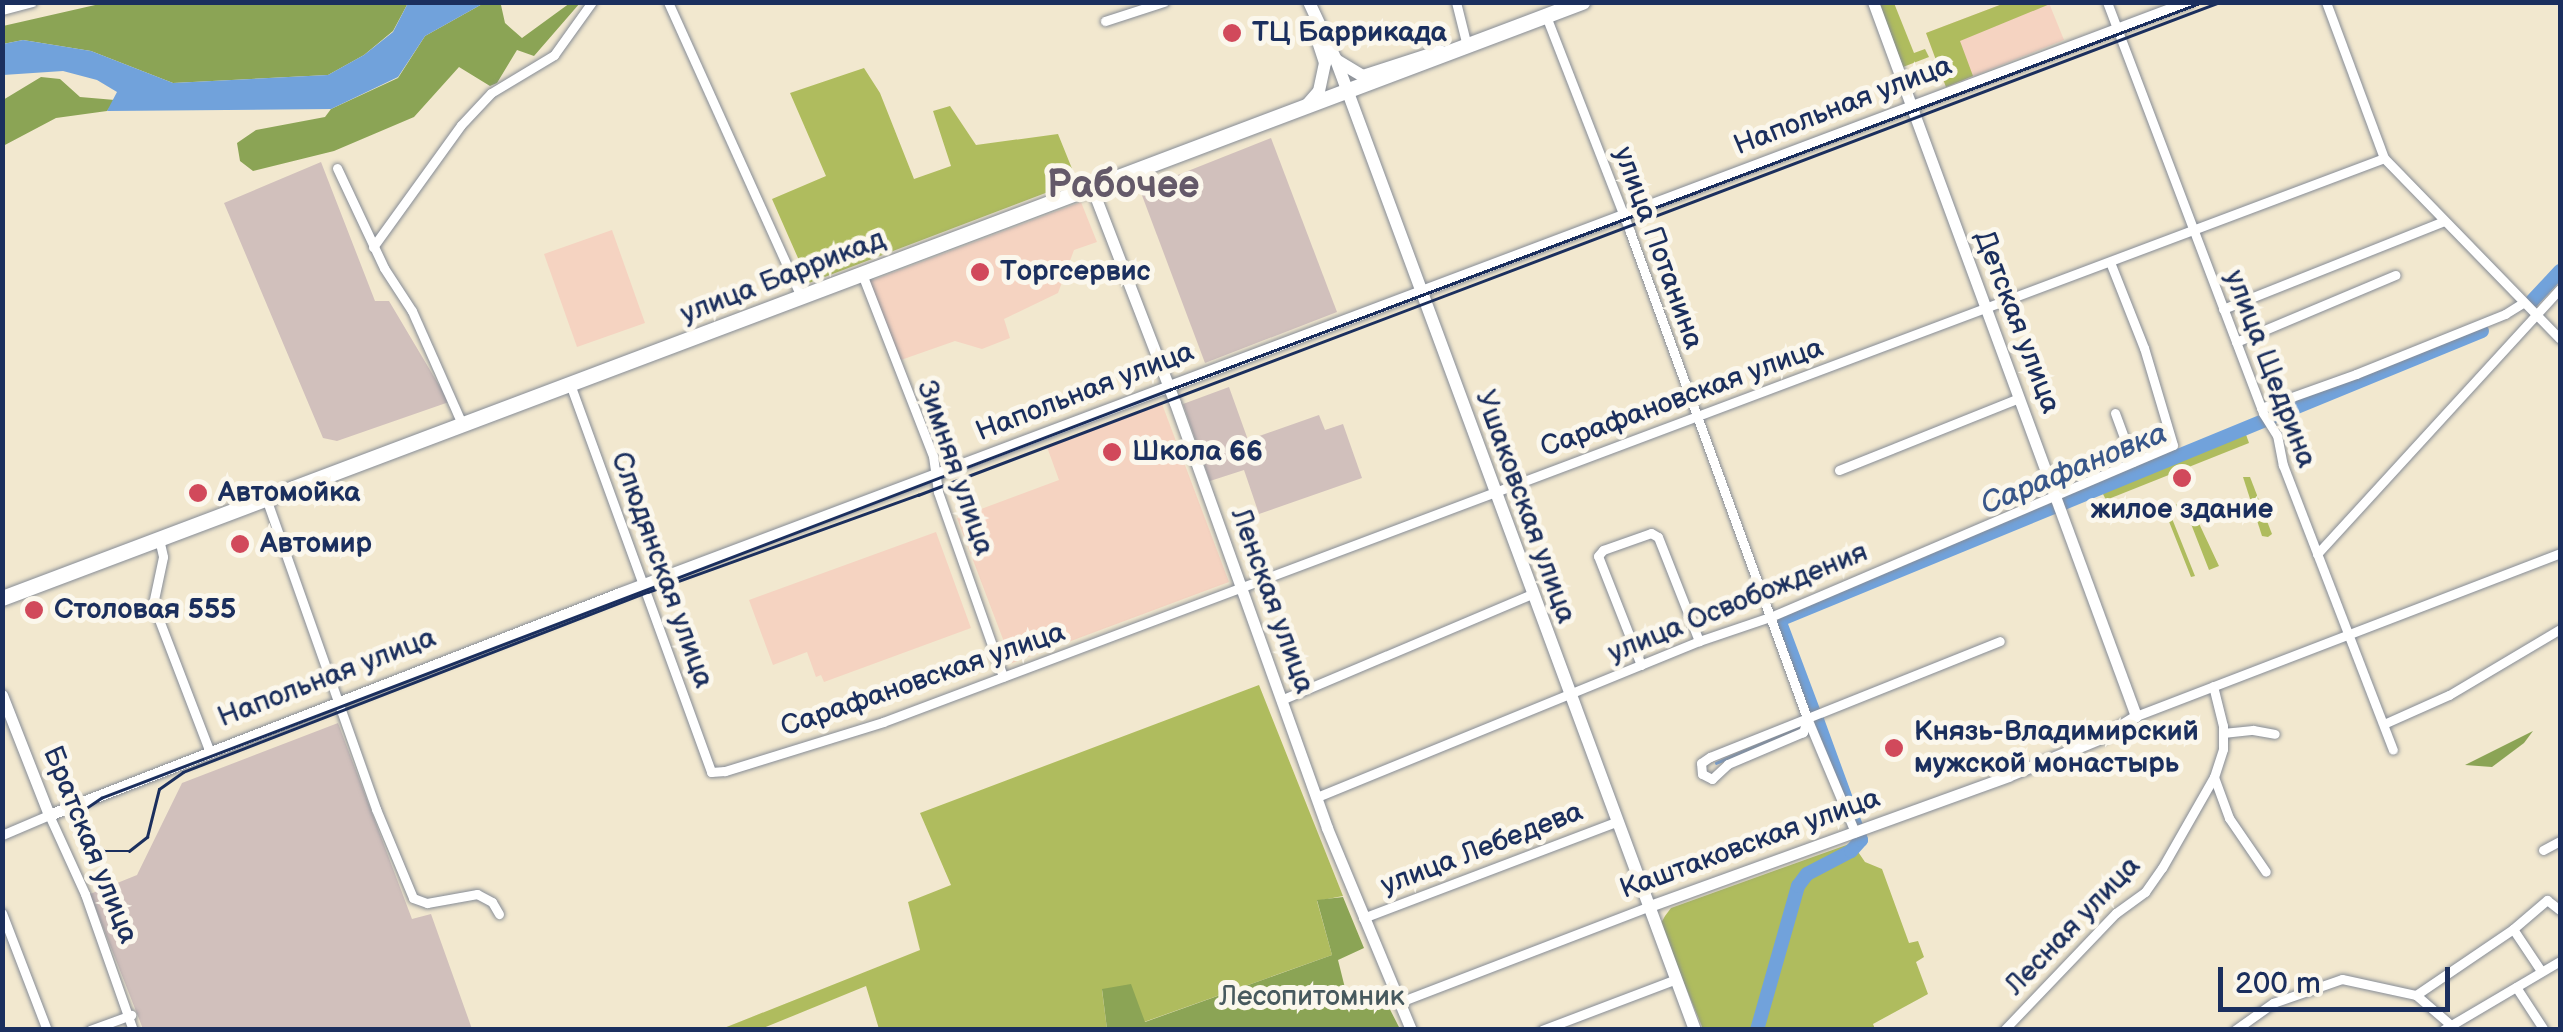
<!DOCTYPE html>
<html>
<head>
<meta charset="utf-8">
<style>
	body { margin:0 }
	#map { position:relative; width:2563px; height:1032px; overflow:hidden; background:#f2e8cf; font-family:"Balsamiq Sans",sans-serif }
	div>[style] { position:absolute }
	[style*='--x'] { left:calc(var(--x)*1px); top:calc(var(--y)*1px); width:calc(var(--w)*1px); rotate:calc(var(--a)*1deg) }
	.built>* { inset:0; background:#f5d3c1 }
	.industrial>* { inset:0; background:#d1c0bc }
	.green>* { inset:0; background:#afbc5e }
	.forest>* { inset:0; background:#8ba455 }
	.water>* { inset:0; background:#71a2db }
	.stream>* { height:2.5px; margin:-1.25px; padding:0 1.25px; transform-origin:1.25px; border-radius:1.25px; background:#71a2db }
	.river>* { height:14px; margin:-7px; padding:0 7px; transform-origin:7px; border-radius:7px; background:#71a2db }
	.roads { filter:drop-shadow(0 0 2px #868c96) drop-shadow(0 0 2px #868c96) }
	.minor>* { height:9px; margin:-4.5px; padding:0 4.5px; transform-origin:4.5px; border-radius:4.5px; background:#fff }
	.tertiary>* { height:11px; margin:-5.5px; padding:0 5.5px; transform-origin:5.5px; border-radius:5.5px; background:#fff }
	.secondary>* { height:12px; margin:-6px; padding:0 6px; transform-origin:6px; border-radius:6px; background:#fff }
	.primary>* { height:15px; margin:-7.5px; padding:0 7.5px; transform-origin:7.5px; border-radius:7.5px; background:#fff }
	.tram>* { height:2.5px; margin:-1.25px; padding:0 1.25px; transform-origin:1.25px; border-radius:1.25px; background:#1b2f5e }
	.dots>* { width:28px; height:28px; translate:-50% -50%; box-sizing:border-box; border:5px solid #fbf7ec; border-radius:50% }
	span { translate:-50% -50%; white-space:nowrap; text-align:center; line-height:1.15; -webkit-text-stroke:10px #fbf7ec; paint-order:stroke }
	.poi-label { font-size:28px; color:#1b2f5e; font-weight:700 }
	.left { translate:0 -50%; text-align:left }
	.street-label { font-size:28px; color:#1b2f5e }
	.park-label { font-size:28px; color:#47595e }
	.water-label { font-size:30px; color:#39578a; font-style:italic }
	.district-label { font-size:38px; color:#645969; font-weight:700 }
	.frame { position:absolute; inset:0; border:5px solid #1b2f5e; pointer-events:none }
	.scale { position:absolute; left:2218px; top:967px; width:232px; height:45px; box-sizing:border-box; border:5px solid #1b2f5e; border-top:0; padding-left:12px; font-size:30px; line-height:35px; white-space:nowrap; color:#1b2f5e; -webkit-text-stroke:8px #fbf7ec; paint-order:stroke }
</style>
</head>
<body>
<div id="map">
	<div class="built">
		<div style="clip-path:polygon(2005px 3px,2049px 3px,2064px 40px,1946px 87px,1926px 33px)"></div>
		<div style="clip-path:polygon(1081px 202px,1097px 242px,1074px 250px,1058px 293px,1004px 319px,1010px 338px,982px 349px,955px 341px,898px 361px,868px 282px)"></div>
		<div style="clip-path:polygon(612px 230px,645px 323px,577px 347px,544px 254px)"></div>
		<div style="clip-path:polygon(1162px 404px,1229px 582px,1012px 663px,957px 518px,1059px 480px,1047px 447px)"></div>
		<div style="clip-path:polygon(936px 532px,971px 628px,824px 682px,821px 675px,816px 677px,807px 652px,773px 665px,749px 600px)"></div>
	</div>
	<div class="industrial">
		<div style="clip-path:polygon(1271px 138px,1337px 312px,1205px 363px,1140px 190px)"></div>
		<div style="clip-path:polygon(321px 162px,375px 301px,389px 301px,449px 402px,337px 441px,323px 438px,224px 203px)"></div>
		<div style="clip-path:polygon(1229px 387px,1248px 440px,1319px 415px,1325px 430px,1343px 424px,1362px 478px,1259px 514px,1244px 470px,1210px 481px,1183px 404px)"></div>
		<div style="clip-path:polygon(338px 723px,412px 919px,431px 914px,472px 1029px,143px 1029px,90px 894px,137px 875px,182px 783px)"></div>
	</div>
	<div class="green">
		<div style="clip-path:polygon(1879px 3px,1894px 3px,1914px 53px,1925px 49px,1929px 57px,1903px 67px)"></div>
		<div style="clip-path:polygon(2005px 3px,2050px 4px,1960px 41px,1973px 76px,1946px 87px,1926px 33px)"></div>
		<div style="clip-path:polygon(864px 68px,880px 93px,914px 179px,951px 166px,933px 111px,950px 106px,976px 145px,1058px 134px,1077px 181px,809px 283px,772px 199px,826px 176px,790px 93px)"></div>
		<div style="clip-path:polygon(2244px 429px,2249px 443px,2106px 500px,2101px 490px)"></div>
		<div style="clip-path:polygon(2243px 477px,2250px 477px,2272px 534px,2268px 537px,2262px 536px)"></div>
		<div style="clip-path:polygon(2188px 500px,2219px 566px,2209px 570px,2184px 506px,2169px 511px,2195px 576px,2191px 577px,2164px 509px)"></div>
		<div style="clip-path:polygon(1259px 685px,1343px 896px,1317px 901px,1332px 955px,1144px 1022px,1102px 990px,1107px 1029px,879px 1029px,866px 986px,761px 1029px,719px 1030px,920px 950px,908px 902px,951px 885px,920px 813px)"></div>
		<div style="clip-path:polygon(1852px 843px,1865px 862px,1882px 869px,1909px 943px,1918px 941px,1924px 957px,1916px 962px,1928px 994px,1873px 1024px,1875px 1029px,1703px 1029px,1660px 925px,1665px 916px,1671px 908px)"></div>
	</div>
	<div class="forest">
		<div style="clip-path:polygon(104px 3px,408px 3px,393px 31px,364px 55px,328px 75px,173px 83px,91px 51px,23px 40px,3px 44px,3px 26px)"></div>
		<div style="clip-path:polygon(484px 3px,501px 5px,505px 23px,522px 38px,570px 3px,580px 3px,534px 56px,517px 50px,497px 83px,490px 86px,459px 67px,414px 117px,334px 151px,253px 171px,240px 161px,237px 143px,256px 130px,325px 117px,331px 109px,398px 78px,425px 36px)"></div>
		<div style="clip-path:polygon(41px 77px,60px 79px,80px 97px,115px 100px,107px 111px,56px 118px,3px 146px,3px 100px)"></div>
		<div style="clip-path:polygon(2533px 731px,2524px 743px,2492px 767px,2465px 765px)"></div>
		<div style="clip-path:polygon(1343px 897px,1364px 948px,1338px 960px,1347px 996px,1379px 988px,1400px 1029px,1107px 1029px,1102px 989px,1131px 984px,1145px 1022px,1332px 955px,1317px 900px)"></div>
	</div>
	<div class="water">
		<div style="clip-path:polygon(408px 3px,484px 3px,425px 36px,398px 77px,331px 109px,107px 111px,117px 92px,97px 80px,63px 71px,3px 75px,3px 44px,23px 40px,91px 51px,173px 83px,328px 75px,364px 55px,393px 32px)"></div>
	</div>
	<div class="stream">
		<div style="--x:1716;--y:763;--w:92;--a:-23"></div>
	</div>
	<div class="river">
		<div style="--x:2532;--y:301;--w:41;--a:-47"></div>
		<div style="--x:1814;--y:713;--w:99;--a:-110.6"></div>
		<div style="--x:1779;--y:620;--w:760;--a:-22.35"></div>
		<div style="--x:1757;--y:1030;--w:150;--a:-74.1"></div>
		<div style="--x:1798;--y:886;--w:15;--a:-53"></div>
		<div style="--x:1807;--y:874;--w:50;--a:-27.6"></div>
		<div style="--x:1851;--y:851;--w:15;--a:-48"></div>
		<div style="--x:1861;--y:840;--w:131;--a:-110.1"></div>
	</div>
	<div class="roads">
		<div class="minor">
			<div style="--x:668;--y:2;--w:324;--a:65.7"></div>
			<div style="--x:1456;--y:2;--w:45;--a:76"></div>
			<div style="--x:2107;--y:2;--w:440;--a:69.2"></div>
			<div style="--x:2263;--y:413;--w:26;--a:58"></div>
			<div style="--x:2277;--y:435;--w:31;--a:79"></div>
			<div style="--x:2283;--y:465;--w:305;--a:68.9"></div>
			<div style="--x:2326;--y:2;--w:166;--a:69.6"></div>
			<div style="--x:2384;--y:158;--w:252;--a:45.8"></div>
			<div style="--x:2;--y:10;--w:31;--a:-15"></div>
			<div style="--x:1546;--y:16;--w:232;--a:68.7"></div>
			<div style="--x:1630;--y:232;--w:517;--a:69.99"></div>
			<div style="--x:1807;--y:718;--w:124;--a:67.2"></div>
			<div style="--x:1105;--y:21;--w:62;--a:-17.9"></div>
			<div style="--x:337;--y:168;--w:110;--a:64.8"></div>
			<div style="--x:384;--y:268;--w:51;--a:56.9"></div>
			<div style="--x:412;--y:311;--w:126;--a:66.1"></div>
			<div style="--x:373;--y:247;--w:150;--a:-54.2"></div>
			<div style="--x:461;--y:125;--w:44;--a:-46.8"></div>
			<div style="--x:491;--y:93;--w:74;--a:-31.1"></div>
			<div style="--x:554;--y:55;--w:65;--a:-54.4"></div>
			<div style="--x:862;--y:274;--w:195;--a:68.7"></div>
			<div style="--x:933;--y:456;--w:36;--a:82"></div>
			<div style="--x:938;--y:492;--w:196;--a:70.6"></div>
			<div style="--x:2223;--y:309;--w:238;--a:-21.7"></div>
			<div style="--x:2236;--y:342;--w:173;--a:-22.8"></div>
			<div style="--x:570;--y:384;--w:413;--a:70"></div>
			<div style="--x:711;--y:772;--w:14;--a:-4"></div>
			<div style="--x:725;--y:771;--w:165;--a:-17.2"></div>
			<div style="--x:883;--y:722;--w:1603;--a:-20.59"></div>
			<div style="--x:2261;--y:408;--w:101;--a:-19.7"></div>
			<div style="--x:2356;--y:374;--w:161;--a:-21.9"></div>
			<div style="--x:2505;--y:314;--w:22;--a:-32"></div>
			<div style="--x:2115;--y:413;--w:52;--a:69.8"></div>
			<div style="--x:1839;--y:470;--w:194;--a:-21.8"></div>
			<div style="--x:267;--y:501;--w:327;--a:70.5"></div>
			<div style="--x:376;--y:809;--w:96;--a:67.4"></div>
			<div style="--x:413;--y:898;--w:15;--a:20"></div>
			<div style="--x:427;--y:903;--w:51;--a:-10.2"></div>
			<div style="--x:477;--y:894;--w:17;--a:28"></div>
			<div style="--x:492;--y:902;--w:14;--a:60"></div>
			<div style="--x:159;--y:539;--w:18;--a:77"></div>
			<div style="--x:163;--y:557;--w:48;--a:102"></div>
			<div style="--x:153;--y:604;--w:156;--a:69"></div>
			<div style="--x:2317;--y:554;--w:360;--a:-47.5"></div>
			<div style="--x:1641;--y:665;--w:117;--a:-111.5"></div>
			<div style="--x:1598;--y:556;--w:8;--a:-50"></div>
			<div style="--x:1603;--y:550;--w:51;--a:-19.5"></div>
			<div style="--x:1651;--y:533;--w:8;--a:30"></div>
			<div style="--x:1658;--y:537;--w:112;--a:68.5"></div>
			<div style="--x:1281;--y:700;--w:270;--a:-22.9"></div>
			<div style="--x:2136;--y:716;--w:454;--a:-21"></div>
			<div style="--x:1807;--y:720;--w:13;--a:108"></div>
			<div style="--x:1803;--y:732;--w:82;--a:156.9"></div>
			<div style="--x:1728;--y:764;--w:22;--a:137"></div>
			<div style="--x:1712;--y:779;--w:11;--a:-153"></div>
			<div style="--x:1702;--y:774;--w:11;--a:-95"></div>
			<div style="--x:1701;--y:763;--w:11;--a:-34"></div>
			<div style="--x:1710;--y:757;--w:312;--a:-21.8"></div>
			<div style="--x:2386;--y:723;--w:69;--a:-24"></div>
			<div style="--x:2449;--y:695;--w:129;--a:-30.7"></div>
			<div style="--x:2223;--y:733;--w:30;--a:-6"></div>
			<div style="--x:2253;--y:730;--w:22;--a:10"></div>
			<div style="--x:2214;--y:777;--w:44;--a:69.9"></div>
			<div style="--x:2229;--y:818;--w:65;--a:55.6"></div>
			<div style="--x:1317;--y:797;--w:413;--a:-22.2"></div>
			<div style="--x:1699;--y:641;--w:75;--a:-18.7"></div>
			<div style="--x:1770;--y:617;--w:438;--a:-23.1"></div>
			<div style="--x:2173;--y:445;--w:101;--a:-106.6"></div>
			<div style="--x:2144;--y:348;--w:92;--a:-111.6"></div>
			<div style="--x:2;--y:835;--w:51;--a:-23.1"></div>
			<div style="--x:49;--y:815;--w:87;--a:65.5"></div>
			<div style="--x:85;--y:894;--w:144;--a:70.6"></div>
			<div style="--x:2543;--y:850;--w:19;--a:-28"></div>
			<div style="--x:2;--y:913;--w:125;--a:69"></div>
			<div style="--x:1363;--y:918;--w:271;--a:-20.8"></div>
			<div style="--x:2513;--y:929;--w:50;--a:56.3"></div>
			<div style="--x:2516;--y:987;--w:51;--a:56.9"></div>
			<div style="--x:2416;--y:995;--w:117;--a:-34.2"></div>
			<div style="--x:2513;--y:929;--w:45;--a:-40.5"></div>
			<div style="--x:2547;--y:900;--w:16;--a:38"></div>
			<div style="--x:1400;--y:1002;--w:265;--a:-21"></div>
			<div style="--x:90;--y:1030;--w:44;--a:-20.1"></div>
			<div style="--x:1542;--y:1030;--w:143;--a:-20.8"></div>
			<div style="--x:2004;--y:1030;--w:162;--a:-46.3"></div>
			<div style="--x:2116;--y:913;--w:36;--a:-36"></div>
			<div style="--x:2145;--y:892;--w:29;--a:-55"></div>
			<div style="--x:2162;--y:868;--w:105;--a:-60.3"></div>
			<div style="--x:2214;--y:777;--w:29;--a:-72"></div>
			<div style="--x:2223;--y:749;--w:23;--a:-90"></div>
			<div style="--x:2223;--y:726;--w:41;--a:-104"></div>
			<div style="--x:2235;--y:1030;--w:47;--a:-35.4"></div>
			<div style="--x:2273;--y:1003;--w:73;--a:-19.2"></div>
			<div style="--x:2342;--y:979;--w:76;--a:12.2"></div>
			<div style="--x:2416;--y:995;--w:48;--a:40.7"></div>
			<div style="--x:2443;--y:1030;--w:136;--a:-30.5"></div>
		</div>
		<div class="tertiary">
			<div style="--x:1092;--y:188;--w:230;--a:68.9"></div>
			<div style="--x:1175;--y:403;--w:451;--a:70.3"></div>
			<div style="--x:1327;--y:828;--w:219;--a:67.4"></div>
			<div style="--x:2;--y:695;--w:129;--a:68.6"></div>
			<div style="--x:49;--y:815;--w:613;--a:-21.25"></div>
			<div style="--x:620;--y:593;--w:1676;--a:-20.65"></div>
			<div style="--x:1647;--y:907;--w:384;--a:-19.9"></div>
			<div style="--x:2008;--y:776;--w:100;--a:-22.2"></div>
			<div style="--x:2101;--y:738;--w:41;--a:-32.2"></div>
			<div style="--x:2136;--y:716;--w:761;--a:-110.22"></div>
		</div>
		<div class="secondary">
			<div style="--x:1309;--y:2;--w:64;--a:65"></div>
			<div style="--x:1336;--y:60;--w:1034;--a:69.69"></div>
			<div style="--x:1336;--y:60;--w:31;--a:31"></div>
			<div style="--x:1363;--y:76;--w:81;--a:-18"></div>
			<div style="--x:1306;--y:106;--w:20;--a:-49"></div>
			<div style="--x:1319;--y:91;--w:29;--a:-78"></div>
			<div style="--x:1325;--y:63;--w:32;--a:-108"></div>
		</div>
		<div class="primary">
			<div style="--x:2;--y:598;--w:1689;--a:-20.67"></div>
		</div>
	</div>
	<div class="tram">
		<div style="--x:2204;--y:2;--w:1104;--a:159.43"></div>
		<div style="--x:1170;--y:390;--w:1143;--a:159.09"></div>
		<div style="--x:102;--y:798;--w:22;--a:146"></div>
		<div style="--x:84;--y:810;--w:21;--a:95"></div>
		<div style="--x:82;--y:831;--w:30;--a:42"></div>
		<div style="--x:104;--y:851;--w:25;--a:0"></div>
		<div style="--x:129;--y:851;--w:23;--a:-38"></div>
		<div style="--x:147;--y:837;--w:49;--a:-76"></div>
		<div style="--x:159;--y:789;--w:29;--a:-35"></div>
		<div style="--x:183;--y:772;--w:499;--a:-21.2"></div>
		<div style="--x:648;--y:592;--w:287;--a:-19.8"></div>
		<div style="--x:918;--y:495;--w:1392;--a:-20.74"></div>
	</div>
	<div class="dots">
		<div style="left:1232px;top:33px;background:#d1495b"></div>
		<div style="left:980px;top:272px;background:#d1495b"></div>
		<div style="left:1112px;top:452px;background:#d1495b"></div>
		<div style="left:2182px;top:478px;background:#d1495b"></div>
		<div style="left:198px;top:493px;background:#d1495b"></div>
		<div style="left:240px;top:544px;background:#d1495b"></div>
		<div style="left:34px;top:610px;background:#d1495b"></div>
		<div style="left:1894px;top:748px;background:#d1495b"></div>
	</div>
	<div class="poi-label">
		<span class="left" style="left:1252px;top:33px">ТЦ Баррикада</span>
		<span class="left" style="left:1000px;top:272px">Торгсервис</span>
		<span class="left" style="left:1132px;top:452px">Школа 66</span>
		<span class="left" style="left:218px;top:493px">Автомойка</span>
		<span style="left:2182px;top:510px">жилое здание</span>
		<span class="left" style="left:260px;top:544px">Автомир</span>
		<span class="left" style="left:54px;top:610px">Столовая 555</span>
		<span class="left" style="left:1914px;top:748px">Князь-Владимирский<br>мужской монастырь</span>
	</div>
	<div class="street-label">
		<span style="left:1843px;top:106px;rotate:-21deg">Напольная улица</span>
		<span style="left:1658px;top:248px;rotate:70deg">улица Потанина</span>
		<span style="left:783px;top:277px;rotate:-21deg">улица Баррикад</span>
		<span style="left:2017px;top:322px;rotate:69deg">Детская улица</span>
		<span style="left:2270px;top:369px;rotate:69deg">улица Щедрина</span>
		<span style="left:1085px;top:392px;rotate:-21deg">Напольная улица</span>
		<span style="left:1682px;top:398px;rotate:-20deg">Сарафановская улица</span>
		<span style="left:955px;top:468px;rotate:71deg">Зимняя улица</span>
		<span style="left:1525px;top:507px;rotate:70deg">Ушаковская улица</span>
		<span style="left:662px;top:570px;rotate:70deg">Слюдянская улица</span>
		<span style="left:1272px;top:601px;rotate:70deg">Ленская улица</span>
		<span style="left:1738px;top:603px;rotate:-22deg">улица Освобождения</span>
		<span style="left:327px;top:678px;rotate:-21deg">Напольная улица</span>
		<span style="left:923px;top:680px;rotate:-19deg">Сарафановская улица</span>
		<span style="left:1750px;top:844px;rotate:-20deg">Каштаковская улица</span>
		<span style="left:90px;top:845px;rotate:68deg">Братская улица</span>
		<span style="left:1482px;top:849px;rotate:-21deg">улица Лебедева</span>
		<span style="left:2073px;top:926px;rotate:-46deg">Лесная улица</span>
	</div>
	<div class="park-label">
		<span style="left:1312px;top:997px">Лесопитомник</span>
	</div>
	<div class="water-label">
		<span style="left:2074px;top:469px;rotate:-22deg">Сарафановка</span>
	</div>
	<div class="district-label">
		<span style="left:1123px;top:186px">Рабочее</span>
	</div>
	<div class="frame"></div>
	<div class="scale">200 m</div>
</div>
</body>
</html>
